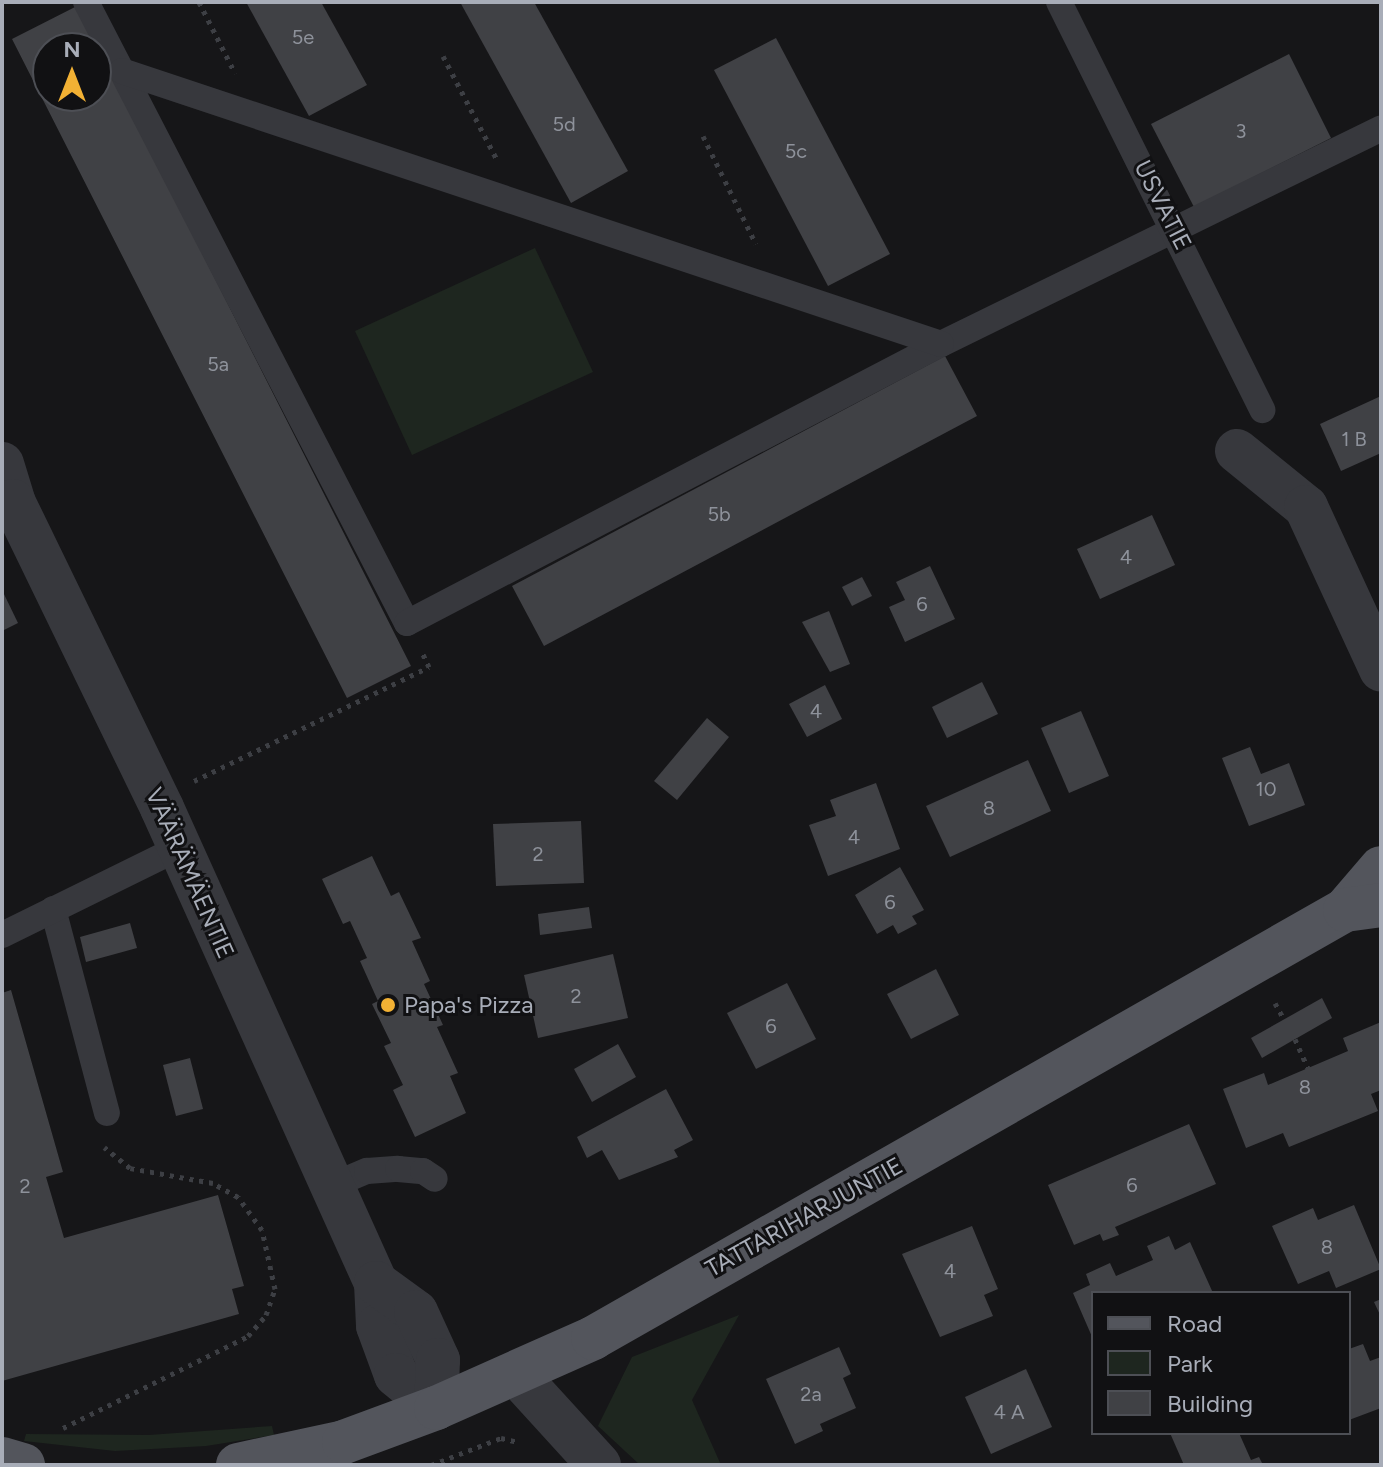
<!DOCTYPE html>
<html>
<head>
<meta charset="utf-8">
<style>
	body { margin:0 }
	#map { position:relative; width:1383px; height:1467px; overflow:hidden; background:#161618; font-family:Figtree,sans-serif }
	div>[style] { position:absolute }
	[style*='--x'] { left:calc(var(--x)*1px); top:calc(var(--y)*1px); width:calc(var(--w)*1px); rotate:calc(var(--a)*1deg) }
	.green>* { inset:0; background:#1e261f }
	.building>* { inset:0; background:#404145 }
	.path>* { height:5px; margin-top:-2.5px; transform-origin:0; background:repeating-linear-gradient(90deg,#3d3f44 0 4px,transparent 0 10px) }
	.service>* { height:26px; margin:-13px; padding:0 13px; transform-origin:13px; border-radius:13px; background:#37383d }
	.minor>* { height:44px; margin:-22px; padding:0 22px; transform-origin:22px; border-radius:22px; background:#37383d }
	.primary>* { height:44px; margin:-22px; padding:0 22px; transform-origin:22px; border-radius:22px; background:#53555c }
	.dots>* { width:22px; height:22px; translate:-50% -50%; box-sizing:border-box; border:4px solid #111113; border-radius:50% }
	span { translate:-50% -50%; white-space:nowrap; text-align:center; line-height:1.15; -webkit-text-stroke:6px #111113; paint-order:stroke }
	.number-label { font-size:20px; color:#8e929b }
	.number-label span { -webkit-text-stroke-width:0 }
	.street-label { font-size:24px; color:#a8adb8 }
	.poi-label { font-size:24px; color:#a8adb8 }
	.left { translate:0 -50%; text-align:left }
	.frame { position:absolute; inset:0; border:4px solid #a8adb8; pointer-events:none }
	.legend { position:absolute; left:1091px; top:1291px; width:260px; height:144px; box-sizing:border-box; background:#111113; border:2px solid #4d4f55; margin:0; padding:10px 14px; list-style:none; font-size:24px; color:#a8adb8 }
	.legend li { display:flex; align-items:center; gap:16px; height:40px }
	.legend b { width:40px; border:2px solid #4d4f55 }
	.north { position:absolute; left:32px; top:32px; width:80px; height:80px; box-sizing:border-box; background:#111113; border:2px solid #4d4f55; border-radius:50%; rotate:0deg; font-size:22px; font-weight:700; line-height:32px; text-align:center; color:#a8adb8 }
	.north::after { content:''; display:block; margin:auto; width:28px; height:36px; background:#f2b134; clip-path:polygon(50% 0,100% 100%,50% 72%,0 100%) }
</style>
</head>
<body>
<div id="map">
	<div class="green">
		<div style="clip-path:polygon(535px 248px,593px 372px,412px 455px,355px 331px)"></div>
		<div style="clip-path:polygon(739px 1315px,692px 1400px,721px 1465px,640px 1465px,598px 1426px,632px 1357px)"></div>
		<div style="clip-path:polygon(272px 1426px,274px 1435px,206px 1446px,115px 1451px,24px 1441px,26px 1434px,149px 1435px)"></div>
	</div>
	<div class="building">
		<div style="clip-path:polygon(246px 2px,321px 2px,367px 85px,309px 116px)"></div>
		<div style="clip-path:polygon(460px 2px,534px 2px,628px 171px,571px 203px)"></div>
		<div style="clip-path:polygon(evenodd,77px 6px,411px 666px,347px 698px,12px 39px,77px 6px,48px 48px,96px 48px,96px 96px,48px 96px,48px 48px)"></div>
		<div style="clip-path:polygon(776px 38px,890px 254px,828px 286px,714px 70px)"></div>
		<div style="clip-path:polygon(1289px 54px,1331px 138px,1194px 207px,1151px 124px)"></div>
		<div style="clip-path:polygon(945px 356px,977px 416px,544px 646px,512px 586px)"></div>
		<div style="clip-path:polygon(1381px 396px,1381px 453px,1341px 471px,1320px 424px)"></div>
		<div style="clip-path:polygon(1152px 515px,1175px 565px,1100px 599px,1077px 549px)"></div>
		<div style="clip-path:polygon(930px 566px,955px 619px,905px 642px,889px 607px,905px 600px,896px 582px)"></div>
		<div style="clip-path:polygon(862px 577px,872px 596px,852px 606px,842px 587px)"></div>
		<div style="clip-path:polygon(2px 590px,18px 623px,2px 631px)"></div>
		<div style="clip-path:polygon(829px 611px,850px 664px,830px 672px,802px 622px)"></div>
		<div style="clip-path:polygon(982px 682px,998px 714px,947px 738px,932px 707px)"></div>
		<div style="clip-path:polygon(825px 685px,842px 719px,807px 737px,789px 704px)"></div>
		<div style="clip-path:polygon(1081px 711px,1109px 776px,1069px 793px,1041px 728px)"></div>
		<div style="clip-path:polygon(707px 718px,729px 737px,677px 800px,654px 781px)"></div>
		<div style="clip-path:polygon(1250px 747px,1261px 774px,1289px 763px,1305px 805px,1249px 826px,1222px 758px)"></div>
		<div style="clip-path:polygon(1028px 760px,1051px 811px,950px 857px,926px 806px)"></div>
		<div style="clip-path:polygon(876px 783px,900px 849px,828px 876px,809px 825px,836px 816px,830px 800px)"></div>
		<div style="clip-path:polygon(581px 821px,584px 883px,496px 886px,493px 824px)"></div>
		<div style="clip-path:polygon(372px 856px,391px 896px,399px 892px,421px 938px,412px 941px,430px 981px,424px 984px,443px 1025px,437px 1027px,458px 1073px,450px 1076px,466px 1113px,415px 1137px,393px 1090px,403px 1085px,384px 1046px,391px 1043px,372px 1004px,378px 1001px,360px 961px,367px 958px,350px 921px,343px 924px,322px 879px)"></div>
		<div style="clip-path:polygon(900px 867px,924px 910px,912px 916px,917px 924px,898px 934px,893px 925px,877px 934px,855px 895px)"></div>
		<div style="clip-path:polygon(589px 907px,592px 928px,540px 935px,538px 914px)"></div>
		<div style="clip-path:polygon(130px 923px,137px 948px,86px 962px,80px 937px)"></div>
		<div style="clip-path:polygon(613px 954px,628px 1018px,538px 1038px,524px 975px)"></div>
		<div style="clip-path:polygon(936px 969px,959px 1015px,911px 1039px,887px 994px)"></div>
		<div style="clip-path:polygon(787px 983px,816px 1039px,756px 1069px,727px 1013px)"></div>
		<div style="clip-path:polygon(11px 990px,63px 1172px,46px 1177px,64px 1238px,218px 1195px,244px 1286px,232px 1289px,239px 1314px,2px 1381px,2px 993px)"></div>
		<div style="clip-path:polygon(1322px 998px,1332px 1018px,1262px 1058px,1251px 1038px)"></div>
		<div style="clip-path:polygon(1381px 1022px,1381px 1090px,1371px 1094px,1378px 1111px,1289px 1147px,1283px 1133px,1246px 1148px,1223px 1089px,1264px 1073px,1268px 1085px,1348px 1051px,1343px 1038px)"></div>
		<div style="clip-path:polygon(618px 1044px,636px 1077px,592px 1102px,574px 1069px)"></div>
		<div style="clip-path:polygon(190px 1058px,203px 1109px,176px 1116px,163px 1065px)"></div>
		<div style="clip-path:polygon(666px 1089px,693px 1140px,674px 1150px,678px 1157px,619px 1180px,602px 1150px,587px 1158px,577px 1137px)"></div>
		<div style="clip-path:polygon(1189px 1124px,1216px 1184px,1115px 1227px,1119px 1235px,1103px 1241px,1100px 1234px,1074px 1245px,1048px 1185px)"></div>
		<div style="clip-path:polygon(1354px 1205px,1381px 1269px,1336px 1288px,1329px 1271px,1298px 1284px,1272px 1226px,1313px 1208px,1318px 1220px)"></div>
		<div style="clip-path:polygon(972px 1226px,998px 1289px,984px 1295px,993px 1316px,940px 1337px,902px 1254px)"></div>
		<div style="clip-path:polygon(1169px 1236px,1175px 1250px,1190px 1242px,1213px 1293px,1093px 1293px,1093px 1339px,1073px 1293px,1090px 1285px,1086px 1274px,1110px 1263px,1116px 1276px,1153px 1260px,1147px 1246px)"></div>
		<div style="clip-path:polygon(1381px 1299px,1381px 1317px,1374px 1302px)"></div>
		<div style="clip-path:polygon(1363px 1344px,1370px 1361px,1381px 1357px,1381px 1408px,1349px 1420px,1349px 1349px)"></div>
		<div style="clip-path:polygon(839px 1347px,851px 1374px,843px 1378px,856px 1408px,820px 1424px,823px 1431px,795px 1444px,766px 1379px)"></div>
		<div style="clip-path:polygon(1026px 1369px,1052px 1427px,991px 1454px,965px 1397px)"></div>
		<div style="clip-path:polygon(1170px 1433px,1239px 1433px,1251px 1460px,1259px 1457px,1263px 1465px,1184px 1465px)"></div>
	</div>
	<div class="path">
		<div style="--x:199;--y:2;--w:80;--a:63.1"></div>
		<div style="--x:443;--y:56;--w:115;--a:62.5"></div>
		<div style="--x:703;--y:136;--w:120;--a:63.9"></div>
		<div style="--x:194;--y:781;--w:261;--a:-25.9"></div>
		<div style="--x:429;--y:667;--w:17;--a:-115"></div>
		<div style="--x:1275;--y:1003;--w:18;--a:61"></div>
		<div style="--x:1295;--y:1039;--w:32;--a:66"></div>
		<div style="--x:63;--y:1428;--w:207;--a:-26.4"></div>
		<div style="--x:248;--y:1336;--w:28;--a:-49"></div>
		<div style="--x:266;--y:1315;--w:28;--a:-71"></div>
		<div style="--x:275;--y:1289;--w:60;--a:-102.4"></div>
		<div style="--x:262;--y:1230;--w:41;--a:-126"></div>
		<div style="--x:238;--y:1197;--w:29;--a:-151"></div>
		<div style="--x:213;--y:1183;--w:84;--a:-169.8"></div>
		<div style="--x:130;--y:1168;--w:33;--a:-141"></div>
		<div style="--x:431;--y:1465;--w:75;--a:-21.1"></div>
		<div style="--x:501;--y:1438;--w:17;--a:13"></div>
	</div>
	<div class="service">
		<div style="--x:86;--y:2;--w:699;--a:62.67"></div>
		<div style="--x:407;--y:623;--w:602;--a:-27.59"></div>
		<div style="--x:941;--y:344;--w:490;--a:-26.1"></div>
		<div style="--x:1059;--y:2;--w:456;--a:63.5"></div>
		<div style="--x:122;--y:71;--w:863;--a:18.43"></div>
		<div style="--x:53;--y:909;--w:211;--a:75.2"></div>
		<div style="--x:2;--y:935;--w:197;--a:-26.2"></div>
		<div style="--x:331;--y:1186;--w:39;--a:-23"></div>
		<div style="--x:367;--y:1171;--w:31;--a:-4"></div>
		<div style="--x:398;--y:1169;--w:25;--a:5"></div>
		<div style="--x:423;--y:1171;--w:14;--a:34"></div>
	</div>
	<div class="minor">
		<div style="--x:1237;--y:451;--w:89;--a:39.1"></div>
		<div style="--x:1306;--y:507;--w:179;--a:65.2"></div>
		<div style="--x:2;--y:464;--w:39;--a:73"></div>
		<div style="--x:13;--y:501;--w:341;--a:64.1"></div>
		<div style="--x:162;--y:808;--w:521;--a:65.75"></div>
		<div style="--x:376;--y:1283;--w:43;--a:87.3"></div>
		<div style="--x:378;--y:1326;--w:52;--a:69.8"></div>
		<div style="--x:396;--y:1375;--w:52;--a:39.5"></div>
		<div style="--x:376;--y:1283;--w:49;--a:35.9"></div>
		<div style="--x:416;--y:1312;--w:53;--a:65.4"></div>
		<div style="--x:438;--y:1360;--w:48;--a:92.4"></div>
		<div style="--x:516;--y:1374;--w:123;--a:47.6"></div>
	</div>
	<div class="primary">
		<div style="--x:1345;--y:910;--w:55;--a:-49.4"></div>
		<div style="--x:2;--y:1459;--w:22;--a:16"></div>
		<div style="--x:238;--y:1465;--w:108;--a:-12.2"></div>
		<div style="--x:344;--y:1442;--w:98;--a:-20.3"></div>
		<div style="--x:436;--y:1408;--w:172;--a:-24"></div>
		<div style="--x:593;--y:1338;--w:865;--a:-29.65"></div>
		<div style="--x:1345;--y:910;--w:36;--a:-8"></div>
	</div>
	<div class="dots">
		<div style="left:388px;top:1005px;background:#f2b134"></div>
	</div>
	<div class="number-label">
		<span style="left:303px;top:37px">5e</span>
		<span style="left:564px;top:124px">5d</span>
		<span style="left:1241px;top:131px">3</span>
		<span style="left:796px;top:151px">5c</span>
		<span style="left:218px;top:364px">5a</span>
		<span style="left:1354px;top:439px">1 B</span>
		<span style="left:719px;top:514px">5b</span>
		<span style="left:1126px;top:557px">4</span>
		<span style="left:922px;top:604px">6</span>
		<span style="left:816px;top:711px">4</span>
		<span style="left:1266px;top:789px">10</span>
		<span style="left:989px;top:808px">8</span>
		<span style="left:854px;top:837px">4</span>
		<span style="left:538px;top:854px">2</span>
		<span style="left:890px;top:902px">6</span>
		<span style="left:576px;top:996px">2</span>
		<span style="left:771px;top:1026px">6</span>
		<span style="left:1305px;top:1087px">8</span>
		<span style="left:1132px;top:1185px">6</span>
		<span style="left:25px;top:1186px">2</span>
		<span style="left:1327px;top:1247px">8</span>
		<span style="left:950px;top:1271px">4</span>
		<span style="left:811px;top:1394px">2a</span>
		<span style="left:1009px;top:1412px">4 A</span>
	</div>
	<div class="street-label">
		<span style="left:1163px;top:205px;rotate:63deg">USVATIE</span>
		<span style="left:190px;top:873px;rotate:66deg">VÄÄRÄMÄENTIE</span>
		<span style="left:804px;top:1217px;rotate:-29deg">TATTARIHARJUNTIE</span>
	</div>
	<div class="poi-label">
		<span class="left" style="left:404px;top:1005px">Papa's Pizza</span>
	</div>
	<div class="frame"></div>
	<ul class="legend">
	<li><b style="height:10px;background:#53555c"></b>Road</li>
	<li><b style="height:22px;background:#1e261f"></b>Park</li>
	<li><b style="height:22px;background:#404145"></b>Building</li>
	</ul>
	<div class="north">N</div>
</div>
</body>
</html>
